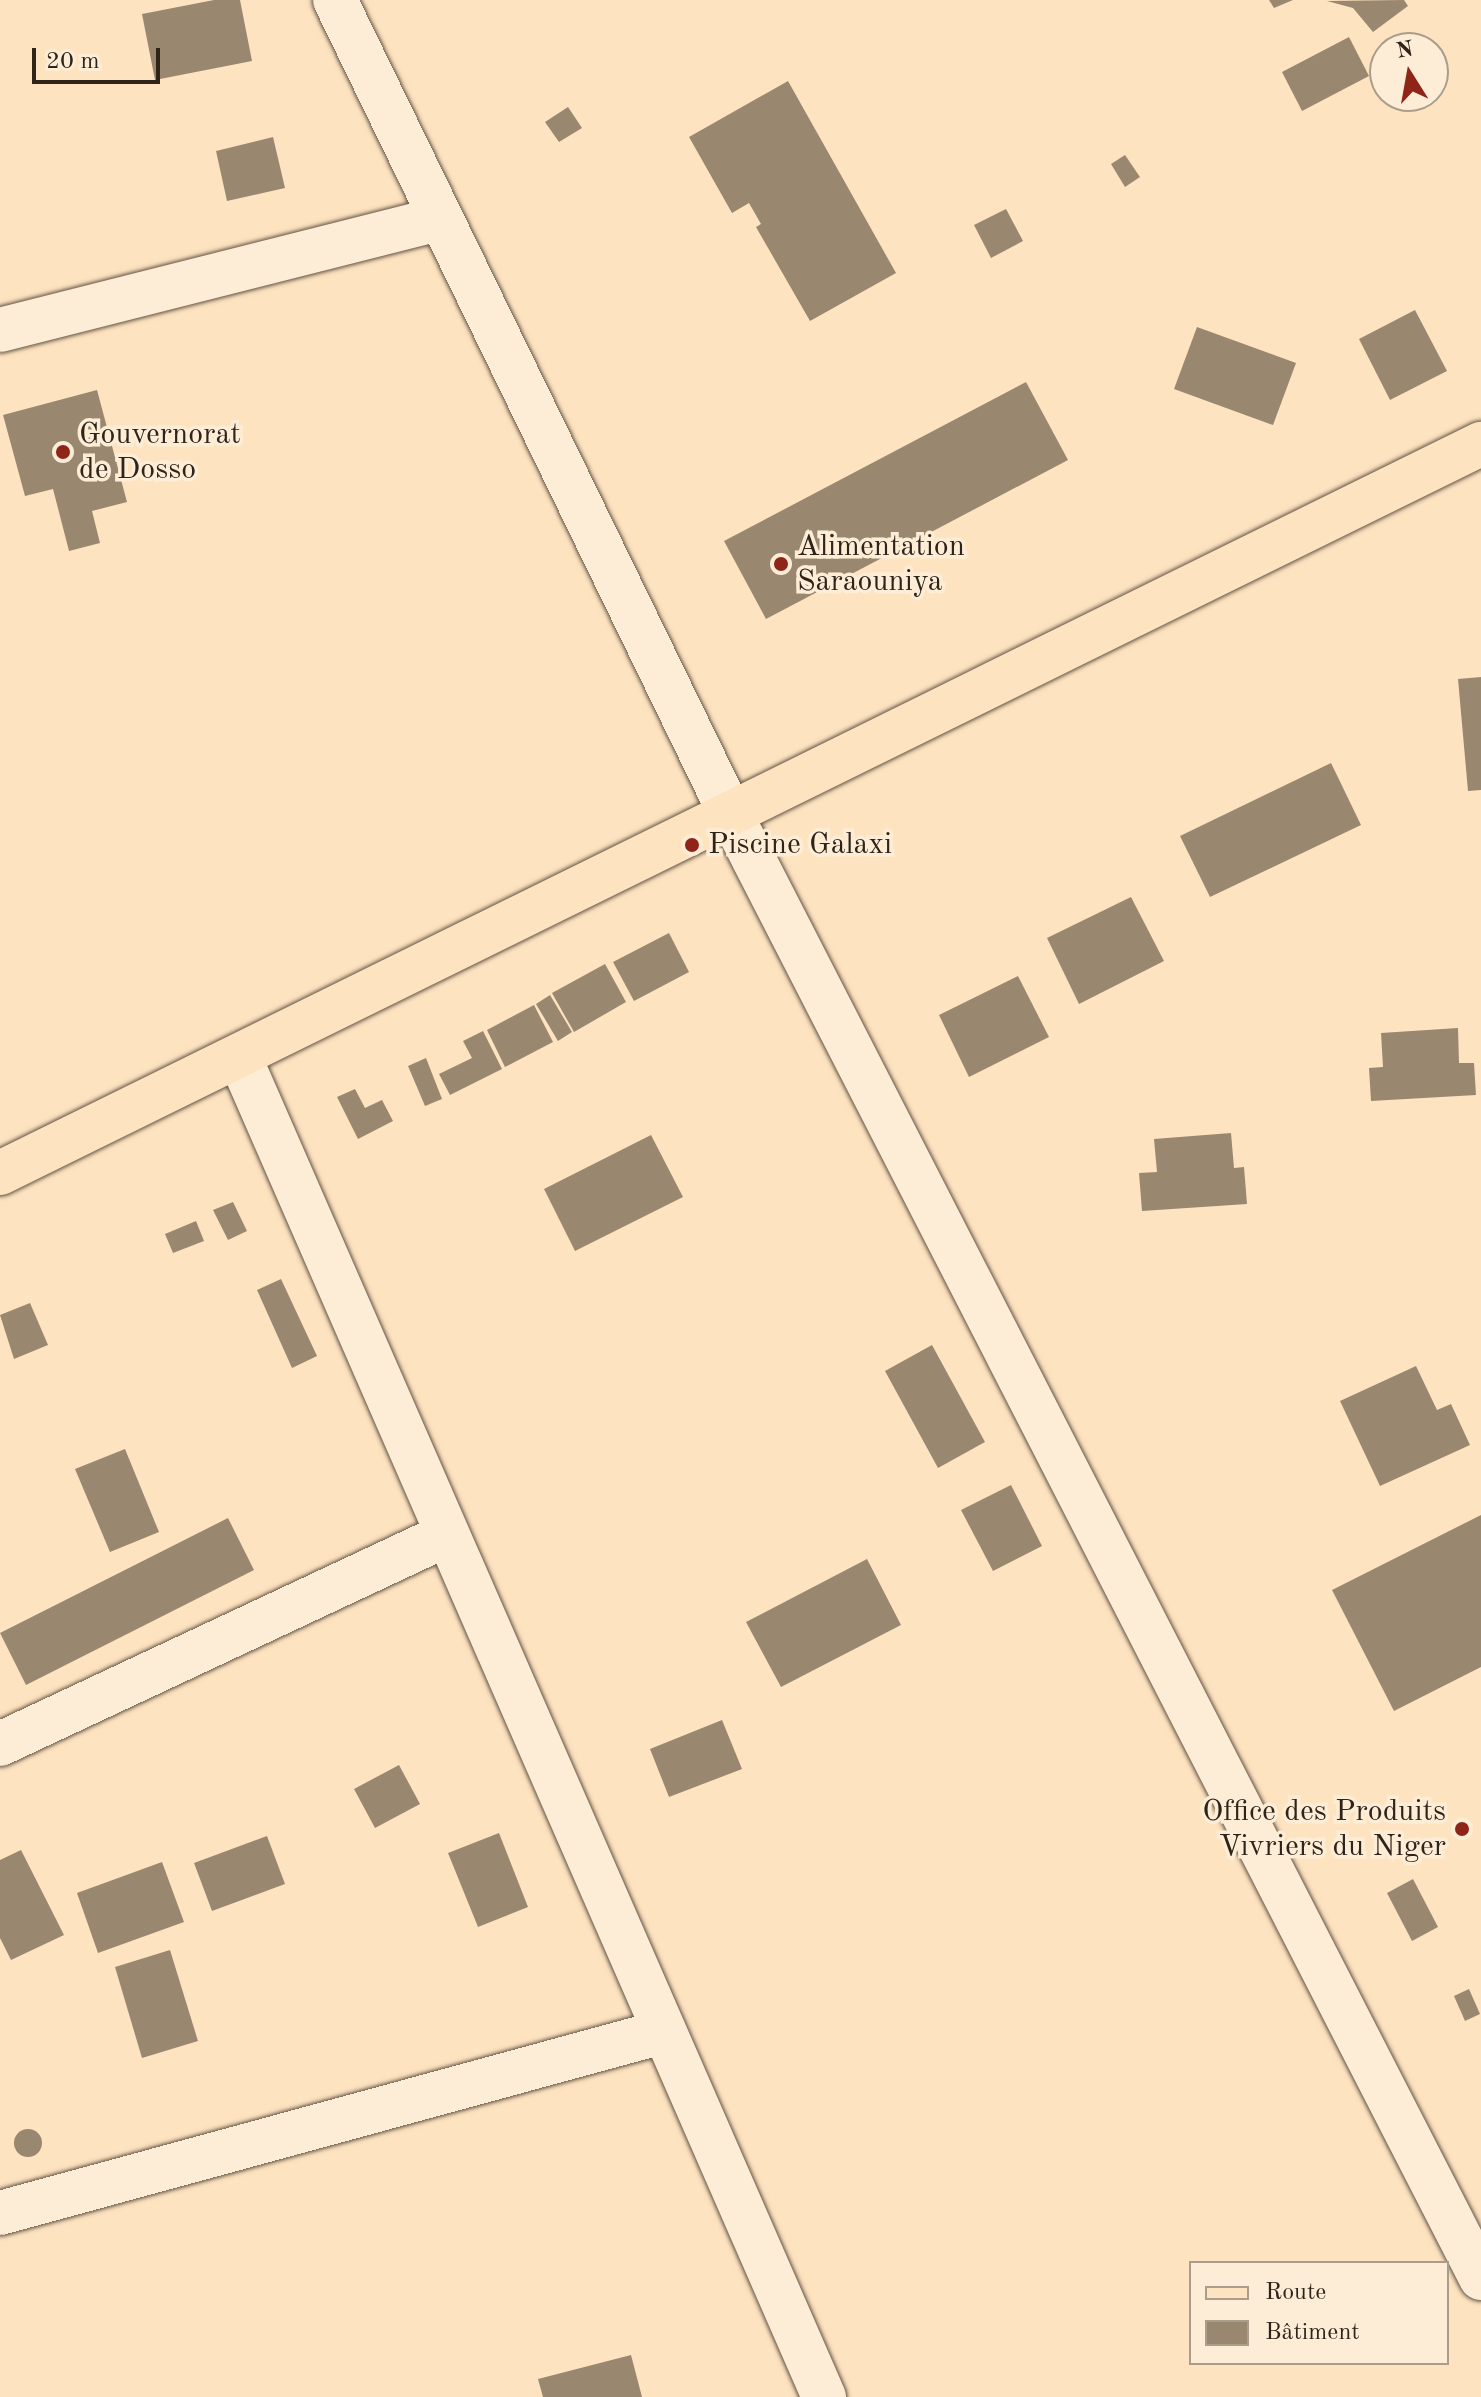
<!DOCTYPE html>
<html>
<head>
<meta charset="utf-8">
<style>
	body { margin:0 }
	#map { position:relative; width:1481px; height:2397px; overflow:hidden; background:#fee3c0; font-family:"Old Standard TT",serif }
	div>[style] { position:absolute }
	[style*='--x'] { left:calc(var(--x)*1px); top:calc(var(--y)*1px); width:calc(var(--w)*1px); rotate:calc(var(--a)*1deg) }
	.building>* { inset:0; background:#9a8770 }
	.round { border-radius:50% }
	.roads { filter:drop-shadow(0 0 2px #625444) drop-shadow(0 0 2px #625444) }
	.street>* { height:44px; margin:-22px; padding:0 22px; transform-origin:22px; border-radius:22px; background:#feedd6 }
	.primary>* { height:44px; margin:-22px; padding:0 22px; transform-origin:22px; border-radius:22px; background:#fee3c0 }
	.dots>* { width:22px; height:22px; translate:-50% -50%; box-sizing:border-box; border:4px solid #feedd6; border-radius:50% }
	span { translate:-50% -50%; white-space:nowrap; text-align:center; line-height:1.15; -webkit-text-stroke:7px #feedd6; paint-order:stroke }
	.poi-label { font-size:30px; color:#2e241a }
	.left { translate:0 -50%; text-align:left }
	.right { translate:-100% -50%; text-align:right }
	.legend { position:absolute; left:1189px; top:2261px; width:260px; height:104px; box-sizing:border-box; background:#feedd6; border:2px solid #ab9d8b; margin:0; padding:10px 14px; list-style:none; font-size:24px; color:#2e241a }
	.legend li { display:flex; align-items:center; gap:16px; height:40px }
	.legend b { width:40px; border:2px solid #ab9d8b }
	.north { position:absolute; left:1369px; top:32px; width:80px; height:80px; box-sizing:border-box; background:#feedd6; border:2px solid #ab9d8b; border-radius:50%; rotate:349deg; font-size:22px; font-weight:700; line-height:32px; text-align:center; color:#2e241a }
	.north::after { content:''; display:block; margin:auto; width:28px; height:36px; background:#8f2418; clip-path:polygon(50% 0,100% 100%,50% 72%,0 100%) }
	.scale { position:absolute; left:32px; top:48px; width:128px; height:36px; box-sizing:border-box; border:4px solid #2e241a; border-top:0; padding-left:10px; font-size:24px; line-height:28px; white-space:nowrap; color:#2e241a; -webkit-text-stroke:6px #feedd6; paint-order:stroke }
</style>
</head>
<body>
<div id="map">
	<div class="building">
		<div style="clip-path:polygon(214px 0,240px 0,252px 61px,155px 80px,142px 14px)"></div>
		<div style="clip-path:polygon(1269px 0,1293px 0,1274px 8px)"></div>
		<div style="clip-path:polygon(1404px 0,1408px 6px,1373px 32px,1353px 8px,1327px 1px)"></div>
		<div style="clip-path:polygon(1349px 37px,1369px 76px,1302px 111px,1282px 72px)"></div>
		<div style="clip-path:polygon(788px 81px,896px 273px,810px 321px,756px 227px,761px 224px,749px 203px,732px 213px,689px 137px)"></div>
		<div style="clip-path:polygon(568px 107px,582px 128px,559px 142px,545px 122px)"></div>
		<div style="clip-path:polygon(273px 137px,285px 188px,227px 201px,216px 151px)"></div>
		<div style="clip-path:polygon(1125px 155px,1140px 177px,1125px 187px,1111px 164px)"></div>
		<div style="clip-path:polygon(1006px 209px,1023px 241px,991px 258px,974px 225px)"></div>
		<div style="clip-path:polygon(1415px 310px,1447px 371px,1390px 400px,1359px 339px)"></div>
		<div style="clip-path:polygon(1197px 327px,1296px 363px,1273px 425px,1174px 389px)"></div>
		<div style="clip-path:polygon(1026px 382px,1068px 460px,766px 619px,724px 541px)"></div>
		<div style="clip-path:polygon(97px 390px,127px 502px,92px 511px,100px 543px,69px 551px,53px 489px,25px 496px,3px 415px)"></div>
		<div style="clip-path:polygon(1481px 677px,1481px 790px,1468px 791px,1458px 679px)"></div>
		<div style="clip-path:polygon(1331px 763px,1361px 825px,1210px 897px,1180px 836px)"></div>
		<div style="clip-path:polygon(1131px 897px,1164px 961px,1079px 1004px,1047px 938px)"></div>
		<div style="clip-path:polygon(669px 933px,689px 972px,634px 1001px,613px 962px)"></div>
		<div style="clip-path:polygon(605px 964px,626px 1002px,574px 1032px,552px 993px)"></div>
		<div style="clip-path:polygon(1018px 976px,1049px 1037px,969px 1077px,939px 1015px)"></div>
		<div style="clip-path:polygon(550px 995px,572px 1032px,558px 1041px,536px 1004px)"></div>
		<div style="clip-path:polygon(534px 1005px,553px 1042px,505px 1067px,487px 1030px)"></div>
		<div style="clip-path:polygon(1458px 1028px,1459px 1063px,1474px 1063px,1476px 1095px,1371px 1101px,1369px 1068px,1383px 1067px,1381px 1033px)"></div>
		<div style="clip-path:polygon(483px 1031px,502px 1069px,450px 1095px,439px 1074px,472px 1058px,463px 1041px)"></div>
		<div style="clip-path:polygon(426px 1058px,442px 1099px,425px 1106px,408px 1066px)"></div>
		<div style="clip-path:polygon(355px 1089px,365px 1108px,382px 1100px,393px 1121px,358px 1139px,337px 1097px)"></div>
		<div style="clip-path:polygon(1231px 1133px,1234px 1168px,1244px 1167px,1247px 1204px,1142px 1211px,1139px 1173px,1157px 1172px,1154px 1139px)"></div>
		<div style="clip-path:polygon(651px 1135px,683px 1197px,575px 1251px,544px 1189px)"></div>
		<div style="clip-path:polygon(233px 1202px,247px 1231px,228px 1240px,213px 1210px)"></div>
		<div style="clip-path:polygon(196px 1221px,204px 1241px,173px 1253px,165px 1234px)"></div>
		<div style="clip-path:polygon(281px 1279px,317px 1356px,292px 1368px,257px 1290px)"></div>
		<div style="clip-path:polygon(30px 1303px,48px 1345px,14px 1359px,0 1315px)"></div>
		<div style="clip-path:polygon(932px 1345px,985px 1442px,938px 1468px,885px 1371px)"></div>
		<div style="clip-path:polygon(1416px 1366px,1437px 1410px,1451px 1404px,1470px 1445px,1380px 1486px,1340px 1401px)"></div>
		<div style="clip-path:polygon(125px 1449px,159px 1532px,110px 1552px,75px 1469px)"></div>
		<div style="clip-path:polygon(1011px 1485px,1042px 1546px,993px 1571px,961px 1510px)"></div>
		<div style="clip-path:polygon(1481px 1515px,1481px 1667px,1394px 1711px,1332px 1590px)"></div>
		<div style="clip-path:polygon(228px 1518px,254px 1570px,26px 1685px,0 1633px)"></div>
		<div style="clip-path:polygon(867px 1559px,901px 1625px,781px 1687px,746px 1622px)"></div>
		<div style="clip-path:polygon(722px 1720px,742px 1769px,669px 1797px,650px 1749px)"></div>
		<div style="clip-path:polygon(399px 1765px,420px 1804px,375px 1828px,354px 1789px)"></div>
		<div style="clip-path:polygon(499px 1833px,528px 1907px,478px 1927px,448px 1853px)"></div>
		<div style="clip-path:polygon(267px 1836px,285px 1884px,212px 1911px,194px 1863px)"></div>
		<div style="clip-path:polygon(21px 1850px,64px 1935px,11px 1960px,0 1938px,0 1860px)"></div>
		<div style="clip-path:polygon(162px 1862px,184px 1922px,98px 1953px,77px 1893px)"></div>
		<div style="clip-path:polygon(1413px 1879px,1438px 1927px,1412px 1941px,1387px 1893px)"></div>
		<div style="clip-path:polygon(170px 1950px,198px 2041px,142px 2058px,115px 1967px)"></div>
		<div style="clip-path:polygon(1469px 1989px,1480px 2014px,1465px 2021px,1454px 1996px)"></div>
		<div class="round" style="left:14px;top:2129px;width:28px;height:28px"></div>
		<div style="clip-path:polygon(631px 2355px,642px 2397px,543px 2397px,538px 2379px)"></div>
	</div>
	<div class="roads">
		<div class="street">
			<div style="--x:335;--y:0;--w:906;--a:64.09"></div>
			<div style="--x:731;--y:815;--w:1644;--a:62.86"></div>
			<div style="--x:0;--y:330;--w:454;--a:-14.2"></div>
			<div style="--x:239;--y:1056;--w:1463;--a:66.43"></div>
			<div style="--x:0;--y:1744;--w:493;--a:-25.1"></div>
			<div style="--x:0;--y:2213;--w:686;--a:-15.29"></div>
		</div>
		<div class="primary">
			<div style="--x:0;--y:1173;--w:1651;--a:-26.21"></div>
		</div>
	</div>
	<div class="dots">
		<div style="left:63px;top:452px;background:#8f2418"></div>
		<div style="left:781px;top:564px;background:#8f2418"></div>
		<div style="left:692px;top:845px;background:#8f2418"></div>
		<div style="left:1462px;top:1829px;background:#8f2418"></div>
	</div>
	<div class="poi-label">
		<span class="left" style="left:79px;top:452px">Gouvernorat<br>de Dosso</span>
		<span class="left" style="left:797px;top:564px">Alimentation<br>Saraouniya</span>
		<span class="left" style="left:708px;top:845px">Piscine Galaxi</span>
		<span class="right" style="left:1446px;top:1829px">Office des Produits<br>Vivriers du Niger</span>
	</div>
	<ul class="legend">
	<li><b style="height:10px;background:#fee3c0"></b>Route</li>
	<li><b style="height:22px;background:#9a8770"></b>Bâtiment</li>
	</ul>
	<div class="north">N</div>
	<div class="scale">20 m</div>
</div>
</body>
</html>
